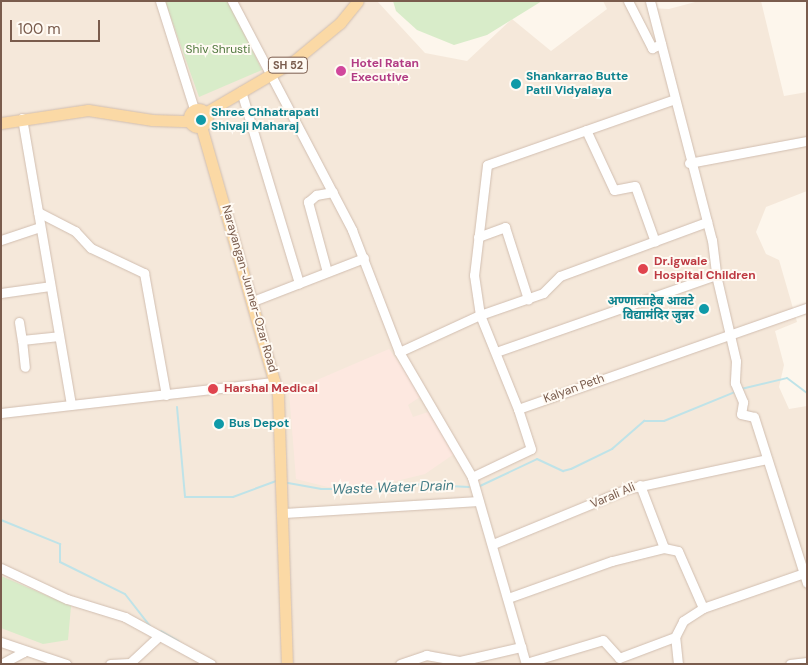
<!DOCTYPE html>
<html>
<head>
<meta charset="utf-8">
<style>
	body { margin:0 }
	#map { position:relative; width:808px; height:665px; overflow:hidden; background:#fdf6ec; font-family:"DM Sans","Noto Sans Devanagari",sans-serif }
	div>[style] { position:absolute }
	[style*='--x'] { left:calc(var(--x)*1px); top:calc(var(--y)*1px); width:calc(var(--w)*1px); rotate:calc(var(--a)*1deg) }
	.residential>* { inset:0; background:#f5e8da }
	.commercial>* { inset:0; background:#fde8e0 }
	.green>* { inset:0; background:#d8ecc9 }
	.stream>* { height:2px; margin:-1px; padding:0 1px; transform-origin:1px; border-radius:1px; background:#bfe3e8 }
	.roads { filter:drop-shadow(0 0 1px #d1beb0) drop-shadow(0 0 1px #d1beb0) }
	.minor>* { height:9px; margin:-4.5px; padding:0 4.5px; transform-origin:4.5px; border-radius:4.5px; background:#fff }
	.major>* { height:11px; margin:-5.5px; padding:0 5.5px; transform-origin:5.5px; border-radius:5.5px; background:#fbd9a5 }
	.major>.ring { margin:-5.5px; padding:0; box-sizing:content-box; background:none; border:11px solid #fbd9a5; border-radius:50% }
	.dots>* { width:14px; height:14px; translate:-50% -50%; box-sizing:border-box; border:2px solid #fffaf3; border-radius:50% }
	span { translate:-50% -50%; white-space:nowrap; text-align:center; line-height:1.15; -webkit-text-stroke:4px #fffaf3; paint-order:stroke }
	.shield-label span { padding:1px 4px; background:#fffaf3; border:1px solid; border-radius:4px; -webkit-text-stroke-width:0 }
	.shield-label { font-size:11px; color:#7a5c4d; font-weight:700 }
	.park-label { font-size:12px; color:#537a41 }
	.hotel-label { font-size:12px; color:#b23c85; font-weight:700 }
	.left { translate:0 -50%; text-align:left }
	.culture-label { font-size:12px; color:#0d838f; font-weight:700 }
	.right { translate:-100% -50%; text-align:right }
	.health-label { font-size:12px; color:#be3a42; font-weight:700 }
	.street-label { font-size:12px; color:#7a5c4d }
	.water-label { font-size:14px; color:#437c86; font-style:italic }
	.frame { position:absolute; inset:0; border:2px solid #7a5c4d; pointer-events:none }
	.scale { position:absolute; left:10px; top:20px; width:90px; height:22px; box-sizing:border-box; border:2px solid #7a5c4d; border-top:0; padding-left:6px; font-size:15px; line-height:18px; white-space:nowrap; color:#7a5c4d; -webkit-text-stroke:4px #fffaf3; paint-order:stroke }
</style>
</head>
<body>
<div id="map">
	<div class="residential">
		<div style="clip-path:polygon(1px 1px,377px 1px,425px 53px,467px 61px,512px 19px,551px 51px,607px 9px,603px 1px,645px 1px,647px 8px,669px 9px,699px 1px,761px 1px,784px 96px,807px 92px,807px 191px,766px 207px,756px 232px,766px 254px,779px 260px,797px 322px,775px 331px,784px 365px,779px 387px,789px 409px,807px 406px,807px 664px,1px 664px)"></div>
	</div>
	<div class="commercial">
		<div style="clip-path:polygon(389px 349px,423px 395px,408px 405px,413px 417px,431px 411px,454px 454px,425px 474px,376px 486px,328px 487px,296px 479px,289px 392px)"></div>
	</div>
	<div class="green">
		<div style="clip-path:polygon(165px 1px,228px 1px,262px 70px,199px 97px)"></div>
		<div style="clip-path:polygon(393px 1px,542px 1px,487px 35px,454px 45px,417px 30px,396px 11px)"></div>
		<div style="clip-path:polygon(1px 576px,71px 606px,68px 640px,43px 644px,1px 628px)"></div>
	</div>
	<div class="stream">
		<div style="--x:741;--y:389;--w:47;--a:-13.4"></div>
		<div style="--x:787;--y:378;--w:25;--a:37"></div>
		<div style="--x:177;--y:407;--w:90;--a:84.9"></div>
		<div style="--x:185;--y:497;--w:48;--a:0"></div>
		<div style="--x:233;--y:497;--w:46;--a:-20.4"></div>
		<div style="--x:288;--y:483;--w:34;--a:10"></div>
		<div style="--x:321;--y:489;--w:67;--a:0"></div>
		<div style="--x:388;--y:489;--w:23;--a:-13"></div>
		<div style="--x:410;--y:484;--w:59;--a:2.9"></div>
		<div style="--x:480;--y:486;--w:63;--a:-25.3"></div>
		<div style="--x:537;--y:459;--w:29;--a:25"></div>
		<div style="--x:563;--y:471;--w:8;--a:-14"></div>
		<div style="--x:571;--y:469;--w:46;--a:-26"></div>
		<div style="--x:612;--y:449;--w:43;--a:-41.2"></div>
		<div style="--x:644;--y:421;--w:20;--a:0"></div>
		<div style="--x:664;--y:421;--w:77;--a:-22.2"></div>
		<div style="--x:1;--y:520;--w:64;--a:22.1"></div>
		<div style="--x:60;--y:544;--w:18;--a:90"></div>
		<div style="--x:60;--y:562;--w:72;--a:26.2"></div>
		<div style="--x:125;--y:594;--w:41;--a:52"></div>
		<div style="--x:161;--y:631;--w:20;--a:30"></div>
	</div>
	<div class="roads">
		<div class="minor">
			<div style="--x:160;--y:1;--w:113;--a:72.5"></div>
			<div style="--x:232;--y:1;--w:259;--a:62.3"></div>
			<div style="--x:352;--y:230;--w:131;--a:68.9"></div>
			<div style="--x:399;--y:352;--w:145;--a:59.7"></div>
			<div style="--x:472;--y:477;--w:195;--a:73.9"></div>
			<div style="--x:628;--y:1;--w:53;--a:62.9"></div>
			<div style="--x:652;--y:48;--w:10;--a:-24"></div>
			<div style="--x:650;--y:1;--w:247;--a:75.5"></div>
			<div style="--x:712;--y:240;--w:35;--a:83"></div>
			<div style="--x:716;--y:275;--w:88;--a:76.9"></div>
			<div style="--x:736;--y:361;--w:22;--a:93"></div>
			<div style="--x:735;--y:383;--w:21;--a:67"></div>
			<div style="--x:743;--y:402;--w:12;--a:99"></div>
			<div style="--x:741;--y:414;--w:13;--a:13"></div>
			<div style="--x:754;--y:417;--w:174;--a:72.3"></div>
			<div style="--x:241;--y:91;--w:201;--a:73.2"></div>
			<div style="--x:675;--y:99;--w:199;--a:160.7"></div>
			<div style="--x:487;--y:165;--w:111;--a:96.7"></div>
			<div style="--x:474;--y:275;--w:40;--a:81.5"></div>
			<div style="--x:480;--y:315;--w:67;--a:-19.2"></div>
			<div style="--x:543;--y:293;--w:24;--a:-45"></div>
			<div style="--x:560;--y:276;--w:157;--a:-20.2"></div>
			<div style="--x:22;--y:118;--w:290;--a:80.3"></div>
			<div style="--x:586;--y:130;--w:66;--a:65"></div>
			<div style="--x:614;--y:190;--w:21;--a:-11"></div>
			<div style="--x:635;--y:186;--w:59;--a:70.3"></div>
			<div style="--x:689;--y:163;--w:120;--a:-10.6"></div>
			<div style="--x:38;--y:212;--w:42;--a:27.2"></div>
			<div style="--x:75;--y:231;--w:23;--a:47"></div>
			<div style="--x:91;--y:248;--w:59;--a:25.3"></div>
			<div style="--x:144;--y:273;--w:124;--a:79.8"></div>
			<div style="--x:478;--y:237;--w:29;--a:-20"></div>
			<div style="--x:505;--y:227;--w:76;--a:72.3"></div>
			<div style="--x:1;--y:240;--w:41;--a:-18.4"></div>
			<div style="--x:327;--y:272;--w:73;--a:-105.2"></div>
			<div style="--x:308;--y:202;--w:11;--a:-41"></div>
			<div style="--x:316;--y:195;--w:17;--a:-10"></div>
			<div style="--x:1;--y:293;--w:49;--a:-8.1"></div>
			<div style="--x:253;--y:301;--w:119;--a:-21.2"></div>
			<div style="--x:19;--y:322;--w:18;--a:81"></div>
			<div style="--x:22;--y:340;--w:37;--a:-6"></div>
			<div style="--x:22;--y:340;--w:27;--a:84"></div>
			<div style="--x:399;--y:352;--w:89;--a:-24.6"></div>
			<div style="--x:480;--y:315;--w:101;--a:68"></div>
			<div style="--x:496;--y:352;--w:233;--a:-19.3"></div>
			<div style="--x:1;--y:413;--w:276;--a:-6.5"></div>
			<div style="--x:472;--y:477;--w:65;--a:-25.4"></div>
			<div style="--x:531;--y:449;--w:42;--a:-108"></div>
			<div style="--x:518;--y:409;--w:306;--a:-19.3"></div>
			<div style="--x:640;--y:485;--w:67;--a:69.1"></div>
			<div style="--x:664;--y:548;--w:14;--a:12"></div>
			<div style="--x:678;--y:551;--w:62;--a:66.3"></div>
			<div style="--x:284;--y:513;--w:195;--a:-3.5"></div>
			<div style="--x:493;--y:544;--w:145;--a:-22.3"></div>
			<div style="--x:627;--y:489;--w:143;--a:-12.1"></div>
			<div style="--x:1;--y:568;--w:73;--a:25.2"></div>
			<div style="--x:67;--y:599;--w:61;--a:17.2"></div>
			<div style="--x:125;--y:617;--w:98;--a:28.7"></div>
			<div style="--x:508;--y:598;--w:110;--a:-19.6"></div>
			<div style="--x:612;--y:561;--w:54;--a:-14"></div>
			<div style="--x:1;--y:642;--w:69;--a:18.7"></div>
			<div style="--x:526;--y:663;--w:80;--a:-16.6"></div>
			<div style="--x:603;--y:640;--w:24;--a:48"></div>
			<div style="--x:619;--y:658;--w:60;--a:-20.6"></div>
			<div style="--x:1;--y:664;--w:26;--a:-28"></div>
			<div style="--x:110;--y:664;--w:20;--a:-3"></div>
			<div style="--x:130;--y:663;--w:38;--a:-43"></div>
			<div style="--x:400;--y:664;--w:28;--a:-19"></div>
			<div style="--x:426;--y:655;--w:35;--a:10"></div>
			<div style="--x:460;--y:661;--w:63;--a:-12.9"></div>
			<div style="--x:678;--y:664;--w:27;--a:-96"></div>
			<div style="--x:675;--y:637;--w:18;--a:-63"></div>
			<div style="--x:683;--y:621;--w:24;--a:-33"></div>
			<div style="--x:703;--y:608;--w:110;--a:-19.1"></div>
			<div style="--x:790;--y:664;--w:17;--a:-7"></div>
		</div>
		<div class="major">
			<div class="ring" style="left:189px;top:109px;width:7px;height:7px"></div>
			<div style="--x:205;--y:113;--w:103;--a:-30.3"></div>
			<div style="--x:294;--y:61;--w:60;--a:-39.6"></div>
			<div style="--x:340;--y:23;--w:28;--a:-51"></div>
			<div style="--x:1;--y:123;--w:88;--a:-8.5"></div>
			<div style="--x:88;--y:110;--w:65;--a:8.9"></div>
			<div style="--x:152;--y:120;--w:37;--a:2"></div>
			<div style="--x:201;--y:126;--w:280;--a:74"></div>
			<div style="--x:278;--y:395;--w:269;--a:88.1"></div>
		</div>
	</div>
	<div class="dots">
		<div style="left:341px;top:71px;background:#d1479c"></div>
		<div style="left:516px;top:84px;background:#0f9aa8"></div>
		<div style="left:201px;top:120px;background:#0f9aa8"></div>
		<div style="left:643px;top:269px;background:#e0444e"></div>
		<div style="left:704px;top:309px;background:#0f9aa8"></div>
		<div style="left:213px;top:389px;background:#e0444e"></div>
		<div style="left:219px;top:424px;background:#0f9aa8"></div>
	</div>
	<div class="shield-label">
		<span style="left:288px;top:65px">SH 52</span>
	</div>
	<div class="park-label">
		<span style="left:218px;top:50px">Shiv Shrusti</span>
	</div>
	<div class="hotel-label">
		<span class="left" style="left:351px;top:71px">Hotel Ratan<br>Executive</span>
	</div>
	<div class="culture-label">
		<span class="left" style="left:526px;top:84px">Shankarrao Butte<br>Patil Vidyalaya</span>
		<span class="left" style="left:211px;top:120px">Shree Chhatrapati<br>Shivaji Maharaj</span>
		<span class="right" style="left:694px;top:309px">अण्णासाहेब आवटे<br>विद्यामंदिर जुन्नर</span>
		<span class="left" style="left:229px;top:424px">Bus Depot</span>
	</div>
	<div class="health-label">
		<span class="left" style="left:654px;top:269px">Dr.igwale<br>Hospital Children</span>
		<span class="left" style="left:224px;top:389px">Harshal Medical</span>
	</div>
	<div class="street-label">
		<span style="left:249px;top:289px;rotate:74deg">Narayangan-Junner-Ozar Road</span>
		<span style="left:574px;top:389px;rotate:-20deg">Kalyan Peth</span>
		<span style="left:613px;top:496px;rotate:-23deg">Varali Ali</span>
	</div>
	<div class="water-label">
		<span style="left:393px;top:487px;rotate:-2deg">Waste Water Drain</span>
	</div>
	<div class="frame"></div>
	<div class="scale">100 m</div>
</div>
</body>
</html>
